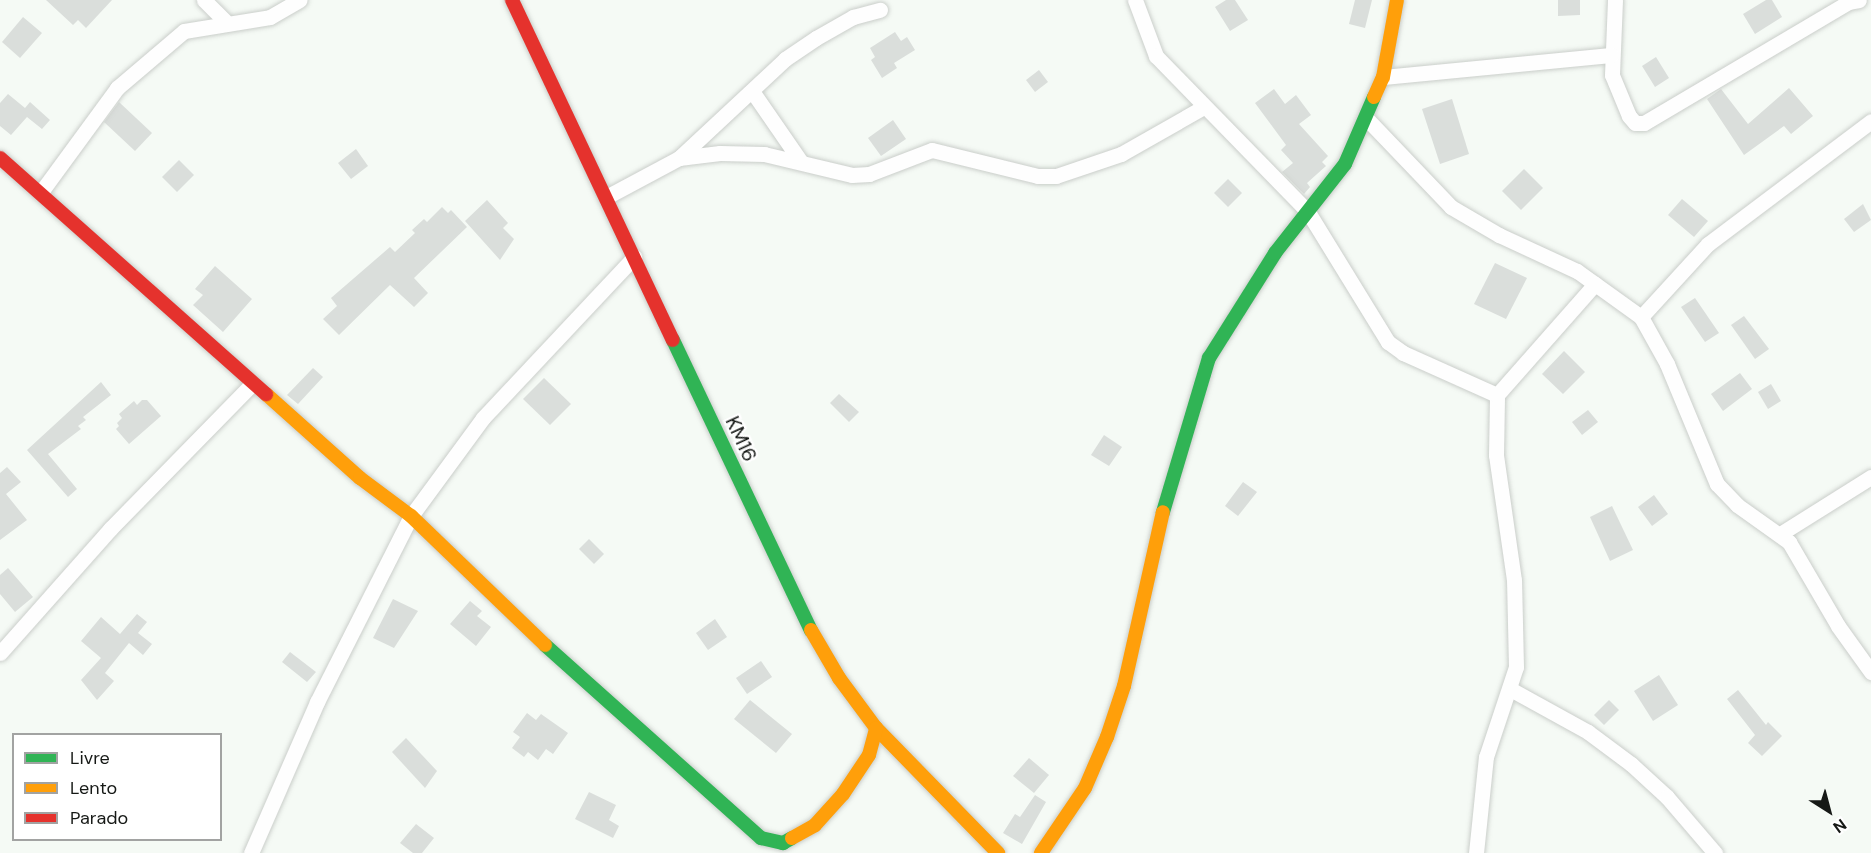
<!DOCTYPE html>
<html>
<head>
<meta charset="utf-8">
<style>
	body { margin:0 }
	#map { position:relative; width:1871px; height:853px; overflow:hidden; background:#f5faf5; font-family:"DM Sans",sans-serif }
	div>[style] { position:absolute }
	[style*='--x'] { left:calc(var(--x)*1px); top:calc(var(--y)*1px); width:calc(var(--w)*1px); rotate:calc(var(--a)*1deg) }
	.building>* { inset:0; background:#dadedb }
	.roads { filter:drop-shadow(0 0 2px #caceca) drop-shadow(0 0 2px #caceca) }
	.street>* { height:15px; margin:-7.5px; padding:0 7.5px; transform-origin:7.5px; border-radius:7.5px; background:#fefefe }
	.fast>* { height:14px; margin:-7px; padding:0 7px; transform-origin:7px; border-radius:7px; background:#30b455 }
	.slow>* { height:14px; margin:-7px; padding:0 7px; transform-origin:7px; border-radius:7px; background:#ff9f0a }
	.jam>* { height:14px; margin:-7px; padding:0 7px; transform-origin:7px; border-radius:7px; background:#e5322d }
	span { translate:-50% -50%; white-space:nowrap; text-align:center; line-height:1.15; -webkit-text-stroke:4.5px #fff; paint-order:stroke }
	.street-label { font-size:20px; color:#161916 }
	.legend { position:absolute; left:12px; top:733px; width:210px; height:108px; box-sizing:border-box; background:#fff; border:2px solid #a2a3a2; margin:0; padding:8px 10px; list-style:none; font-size:18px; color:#161916 }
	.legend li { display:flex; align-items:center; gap:12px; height:30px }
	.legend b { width:30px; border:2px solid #a2a3a2 }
	.north { position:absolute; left:1799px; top:781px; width:60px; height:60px; -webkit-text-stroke:4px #fff; paint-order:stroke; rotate:144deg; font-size:16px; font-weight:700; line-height:24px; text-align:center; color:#161916 }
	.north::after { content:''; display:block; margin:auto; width:21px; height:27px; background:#161916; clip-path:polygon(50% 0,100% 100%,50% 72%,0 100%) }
</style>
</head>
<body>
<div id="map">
	<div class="building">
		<div style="clip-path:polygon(46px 0,112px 0,86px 28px,78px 20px,73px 25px)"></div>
		<div style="clip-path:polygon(1226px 0,1235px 0,1248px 20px,1230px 31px,1215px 7px)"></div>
		<div style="clip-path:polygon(1355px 0,1372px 0,1365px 28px,1349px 24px)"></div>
		<div style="clip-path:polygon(1558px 0,1580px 0,1580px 15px,1558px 16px)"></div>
		<div style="clip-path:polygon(1766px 0,1772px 0,1782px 17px,1755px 34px,1743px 14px)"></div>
		<div style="clip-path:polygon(23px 17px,42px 33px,20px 58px,2px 42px)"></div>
		<div style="clip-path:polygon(895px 32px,901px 41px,907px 37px,915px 50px,894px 63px,897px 68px,882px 78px,871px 60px,875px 57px,870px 48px)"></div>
		<div style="clip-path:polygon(1656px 57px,1669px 78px,1655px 87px,1642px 66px)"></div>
		<div style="clip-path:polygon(1039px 70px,1048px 82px,1035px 92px,1026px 80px)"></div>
		<div style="clip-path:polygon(1789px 88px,1813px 116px,1791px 134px,1784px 126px,1744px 155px,1707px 99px,1721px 89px,1748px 124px)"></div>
		<div style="clip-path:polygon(1274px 89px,1285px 104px,1296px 95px,1311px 115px,1299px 124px,1328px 156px,1322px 162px,1326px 166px,1307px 183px,1310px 187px,1304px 194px,1282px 172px,1293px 163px,1281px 150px,1286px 145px,1255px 103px)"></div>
		<div style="clip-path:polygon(8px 94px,25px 108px,30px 102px,50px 120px,42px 129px,27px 117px,11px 135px,0 126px,0 103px)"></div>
		<div style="clip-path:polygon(1452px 99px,1469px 154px,1440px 164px,1422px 109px)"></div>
		<div style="clip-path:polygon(119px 102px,152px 133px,135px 151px,104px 122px)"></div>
		<div style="clip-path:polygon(893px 120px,906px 139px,881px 156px,868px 138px)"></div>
		<div style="clip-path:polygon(356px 149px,368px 166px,351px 179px,338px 163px)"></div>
		<div style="clip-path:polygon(179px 160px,194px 175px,177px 192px,162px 177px)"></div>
		<div style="clip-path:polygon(1524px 169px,1543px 188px,1521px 210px,1502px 191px)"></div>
		<div style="clip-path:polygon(1228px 179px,1242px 193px,1228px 207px,1214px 193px)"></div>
		<div style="clip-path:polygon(1682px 199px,1708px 221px,1694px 237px,1668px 215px)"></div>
		<div style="clip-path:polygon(487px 200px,508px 223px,503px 228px,514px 239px,500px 260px,465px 221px)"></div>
		<div style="clip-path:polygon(1863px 204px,1871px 220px,1854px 232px,1844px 219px)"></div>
		<div style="clip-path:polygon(442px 207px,448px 213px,451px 210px,467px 227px,414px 278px,428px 293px,414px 307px,390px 285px,339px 335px,323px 319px,337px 306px,331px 298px,390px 247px,395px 252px,415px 233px,412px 230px,424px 219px,427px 222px)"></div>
		<div style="clip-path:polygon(1495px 263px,1527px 278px,1506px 319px,1474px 304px)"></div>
		<div style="clip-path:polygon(215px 266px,252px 299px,223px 332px,193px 305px,203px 295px,195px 289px)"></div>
		<div style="clip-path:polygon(1695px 298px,1719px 333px,1705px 342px,1681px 307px)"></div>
		<div style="clip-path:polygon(1744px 316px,1769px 349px,1755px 359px,1731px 325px)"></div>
		<div style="clip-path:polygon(1564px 351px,1585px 372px,1563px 394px,1542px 374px)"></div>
		<div style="clip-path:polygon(313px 368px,323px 377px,298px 404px,287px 395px)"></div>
		<div style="clip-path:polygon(1740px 373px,1752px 389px,1723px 411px,1711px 394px)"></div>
		<div style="clip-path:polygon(544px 378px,571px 404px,550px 425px,523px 399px)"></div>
		<div style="clip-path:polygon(101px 382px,111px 395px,83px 417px,86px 420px,78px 426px,81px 429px,48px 454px,77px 489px,68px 497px,27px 450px)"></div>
		<div style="clip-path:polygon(1771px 384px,1781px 401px,1768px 409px,1758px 392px)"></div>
		<div style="clip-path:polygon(839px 394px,859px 412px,849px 422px,830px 403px)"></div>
		<div style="clip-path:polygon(142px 400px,147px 400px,161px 416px,129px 444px,116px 429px,119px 426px,117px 423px,122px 418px,119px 414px,134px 401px,137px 405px)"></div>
		<div style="clip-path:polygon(1588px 410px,1598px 422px,1582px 435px,1572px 422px)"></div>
		<div style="clip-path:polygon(1104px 435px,1122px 447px,1109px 466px,1091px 455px)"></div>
		<div style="clip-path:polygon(7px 467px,21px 482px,6px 494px,27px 520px,0 540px,0 473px)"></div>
		<div style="clip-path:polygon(1243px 482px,1257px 492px,1238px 516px,1225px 506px)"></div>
		<div style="clip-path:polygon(1654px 495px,1668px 514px,1652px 526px,1638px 507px)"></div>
		<div style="clip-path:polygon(1612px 506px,1633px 550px,1610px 561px,1590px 517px)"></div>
		<div style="clip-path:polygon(589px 539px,604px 554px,594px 564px,579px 549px)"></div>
		<div style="clip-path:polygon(8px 568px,33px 597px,15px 612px,0 594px,0 575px)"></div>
		<div style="clip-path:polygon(393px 599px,418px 611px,394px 648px,373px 638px)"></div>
		<div style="clip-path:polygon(470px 601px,482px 611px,477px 616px,491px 627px,476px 646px,450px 624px)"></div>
		<div style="clip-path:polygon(137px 614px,147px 622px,138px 633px,152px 644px,143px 655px,129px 643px,105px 673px,114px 681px,97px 700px,81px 680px,101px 658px,81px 641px,101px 617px,120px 634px)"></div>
		<div style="clip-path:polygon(715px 619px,727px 637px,708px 650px,696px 633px)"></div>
		<div style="clip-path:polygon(290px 652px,316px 672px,307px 682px,282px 662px)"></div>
		<div style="clip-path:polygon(761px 661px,772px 677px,747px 694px,736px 678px)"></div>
		<div style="clip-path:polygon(1659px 675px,1678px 705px,1653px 721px,1634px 691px)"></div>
		<div style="clip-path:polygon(1738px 690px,1766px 725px,1768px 722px,1782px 736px,1762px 756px,1748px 743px,1755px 735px,1727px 699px)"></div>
		<div style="clip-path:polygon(750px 700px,792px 734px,776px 753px,734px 719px)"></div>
		<div style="clip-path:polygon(1609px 700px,1619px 710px,1604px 725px,1594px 715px)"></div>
		<div style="clip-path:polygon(527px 713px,536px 720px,541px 714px,568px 733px,553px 754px,546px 749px,538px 760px,528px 752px,524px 757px,512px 748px,520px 737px,513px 732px)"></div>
		<div style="clip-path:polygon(406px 738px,437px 771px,425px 788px,392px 752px)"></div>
		<div style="clip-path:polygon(1029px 758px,1049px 775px,1034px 793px,1013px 776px)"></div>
		<div style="clip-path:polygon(589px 792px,616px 805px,609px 820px,619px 826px,613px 838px,575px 819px)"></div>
		<div style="clip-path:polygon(1035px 795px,1046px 802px,1022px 844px,1003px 833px,1015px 814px,1020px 817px)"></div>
		<div style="clip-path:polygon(416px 824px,434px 838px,422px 853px,413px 853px,400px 843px)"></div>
	</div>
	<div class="roads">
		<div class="street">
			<div style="--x:204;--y:0;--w:33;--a:45"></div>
			<div style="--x:1135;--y:0;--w:60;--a:69.4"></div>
			<div style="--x:1156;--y:56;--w:218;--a:45.7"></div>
			<div style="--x:1308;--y:212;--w:153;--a:58.4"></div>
			<div style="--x:1388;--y:342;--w:19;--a:36"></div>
			<div style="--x:1403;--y:353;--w:103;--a:24.1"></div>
			<div style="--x:1615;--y:0;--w:75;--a:92.3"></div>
			<div style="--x:1612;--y:75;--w:44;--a:67.5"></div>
			<div style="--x:1629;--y:116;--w:9;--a:49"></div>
			<div style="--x:1635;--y:123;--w:9;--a:0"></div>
			<div style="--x:1644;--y:123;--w:238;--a:-30.6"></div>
			<div style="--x:1849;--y:2;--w:10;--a:-11"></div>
			<div style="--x:1383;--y:77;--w:229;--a:-5.5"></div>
			<div style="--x:752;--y:91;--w:86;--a:55.4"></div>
			<div style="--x:1366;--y:118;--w:123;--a:46.3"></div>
			<div style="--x:1451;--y:207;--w:56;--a:30.3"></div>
			<div style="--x:1499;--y:235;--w:86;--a:24.8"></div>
			<div style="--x:1577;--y:271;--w:79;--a:35.7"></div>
			<div style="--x:1641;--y:317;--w:54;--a:61"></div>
			<div style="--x:1667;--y:364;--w:130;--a:67.4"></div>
			<div style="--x:1717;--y:484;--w:29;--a:46"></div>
			<div style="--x:1737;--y:505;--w:64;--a:35.4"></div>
			<div style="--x:1789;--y:542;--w:97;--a:59.7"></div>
			<div style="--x:1838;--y:626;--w:57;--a:54.3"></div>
			<div style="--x:679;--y:158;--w:41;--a:-7"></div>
			<div style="--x:720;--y:153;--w:44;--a:1.3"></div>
			<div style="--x:764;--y:154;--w:90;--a:13.4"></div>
			<div style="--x:852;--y:175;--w:17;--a:-3"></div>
			<div style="--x:869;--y:174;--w:67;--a:-20.9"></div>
			<div style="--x:932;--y:150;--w:109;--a:13.8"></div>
			<div style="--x:1038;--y:176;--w:18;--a:0"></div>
			<div style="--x:1056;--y:176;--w:69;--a:-18.7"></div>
			<div style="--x:1121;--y:154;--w:93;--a:-29.6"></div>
			<div style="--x:41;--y:192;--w:129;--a:-53.8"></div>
			<div style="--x:117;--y:88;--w:88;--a:-40.4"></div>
			<div style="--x:184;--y:31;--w:87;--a:-9.2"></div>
			<div style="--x:270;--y:17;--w:34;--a:-30"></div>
			<div style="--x:606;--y:197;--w:83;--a:-28.1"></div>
			<div style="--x:679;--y:158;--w:145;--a:-43"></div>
			<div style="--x:785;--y:59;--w:37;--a:-34"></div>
			<div style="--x:816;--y:38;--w:43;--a:-29.6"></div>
			<div style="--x:853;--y:17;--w:28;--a:-15"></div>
			<div style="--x:1641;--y:317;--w:99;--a:-47.5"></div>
			<div style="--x:1708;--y:244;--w:204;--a:-37"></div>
			<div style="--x:1780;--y:534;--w:107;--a:-32.1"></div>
			<div style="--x:0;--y:653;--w:166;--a:-48.4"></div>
			<div style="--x:110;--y:529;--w:204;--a:-45.6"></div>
			<div style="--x:1512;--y:690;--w:87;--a:28.9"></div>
			<div style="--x:1588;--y:732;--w:54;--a:36.7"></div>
			<div style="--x:1631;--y:764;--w:49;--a:42.5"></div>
			<div style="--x:1667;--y:797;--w:74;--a:49.4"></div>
			<div style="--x:251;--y:853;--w:165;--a:-66.4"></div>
			<div style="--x:317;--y:702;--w:208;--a:-63.2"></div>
			<div style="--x:411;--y:516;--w:122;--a:-53.7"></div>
			<div style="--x:483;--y:418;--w:221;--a:-46.8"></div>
			<div style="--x:1476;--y:853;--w:97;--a:-84.1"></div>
			<div style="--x:1486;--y:757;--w:95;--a:-71.6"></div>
			<div style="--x:1516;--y:667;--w:87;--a:-91.3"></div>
			<div style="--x:1514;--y:580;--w:126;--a:-98.2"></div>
			<div style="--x:1496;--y:455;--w:60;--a:-89"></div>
			<div style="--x:1497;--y:395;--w:148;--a:-48.6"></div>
		</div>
		<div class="fast">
			<div style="--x:673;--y:340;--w:321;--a:64.6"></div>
			<div style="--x:1163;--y:512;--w:161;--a:-73.4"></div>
			<div style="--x:1209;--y:358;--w:124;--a:-57.8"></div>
			<div style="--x:1275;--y:253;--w:113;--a:-51.8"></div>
			<div style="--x:1345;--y:164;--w:73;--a:-66.6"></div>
			<div style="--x:545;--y:645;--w:290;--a:41.8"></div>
			<div style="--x:761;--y:838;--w:23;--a:13"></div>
			<div style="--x:783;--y:843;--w:10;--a:-29"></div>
		</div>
		<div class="slow">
			<div style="--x:1374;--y:97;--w:22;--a:-66"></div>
			<div style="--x:1383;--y:77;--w:78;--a:-79.7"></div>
			<div style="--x:266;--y:394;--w:126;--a:41.8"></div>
			<div style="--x:360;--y:478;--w:64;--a:36.7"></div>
			<div style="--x:411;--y:516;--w:186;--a:43.9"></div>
			<div style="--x:811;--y:630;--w:56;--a:59.7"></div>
			<div style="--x:839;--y:678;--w:62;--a:53.5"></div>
			<div style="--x:876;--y:728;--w:175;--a:45.7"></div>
			<div style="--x:792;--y:838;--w:26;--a:-29"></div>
			<div style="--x:815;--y:825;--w:42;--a:-47.9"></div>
			<div style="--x:843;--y:794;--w:47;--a:-56.3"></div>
			<div style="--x:869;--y:755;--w:28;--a:-75"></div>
			<div style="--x:1041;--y:853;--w:78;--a:-55.9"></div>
			<div style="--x:1085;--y:788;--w:56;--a:-66.7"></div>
			<div style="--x:1107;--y:737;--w:54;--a:-71.6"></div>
			<div style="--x:1124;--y:686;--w:178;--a:-77.4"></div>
		</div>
		<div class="jam">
			<div style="--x:512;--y:0;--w:376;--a:64.7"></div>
			<div style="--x:0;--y:158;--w:356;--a:41.6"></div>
		</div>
	</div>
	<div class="street-label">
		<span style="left:741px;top:439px;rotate:65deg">KM16</span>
	</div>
	<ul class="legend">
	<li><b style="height:8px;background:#30b455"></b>Livre</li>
	<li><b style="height:8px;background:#ff9f0a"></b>Lento</li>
	<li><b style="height:8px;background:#e5322d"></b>Parado</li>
	</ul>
	<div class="north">N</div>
</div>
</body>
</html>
